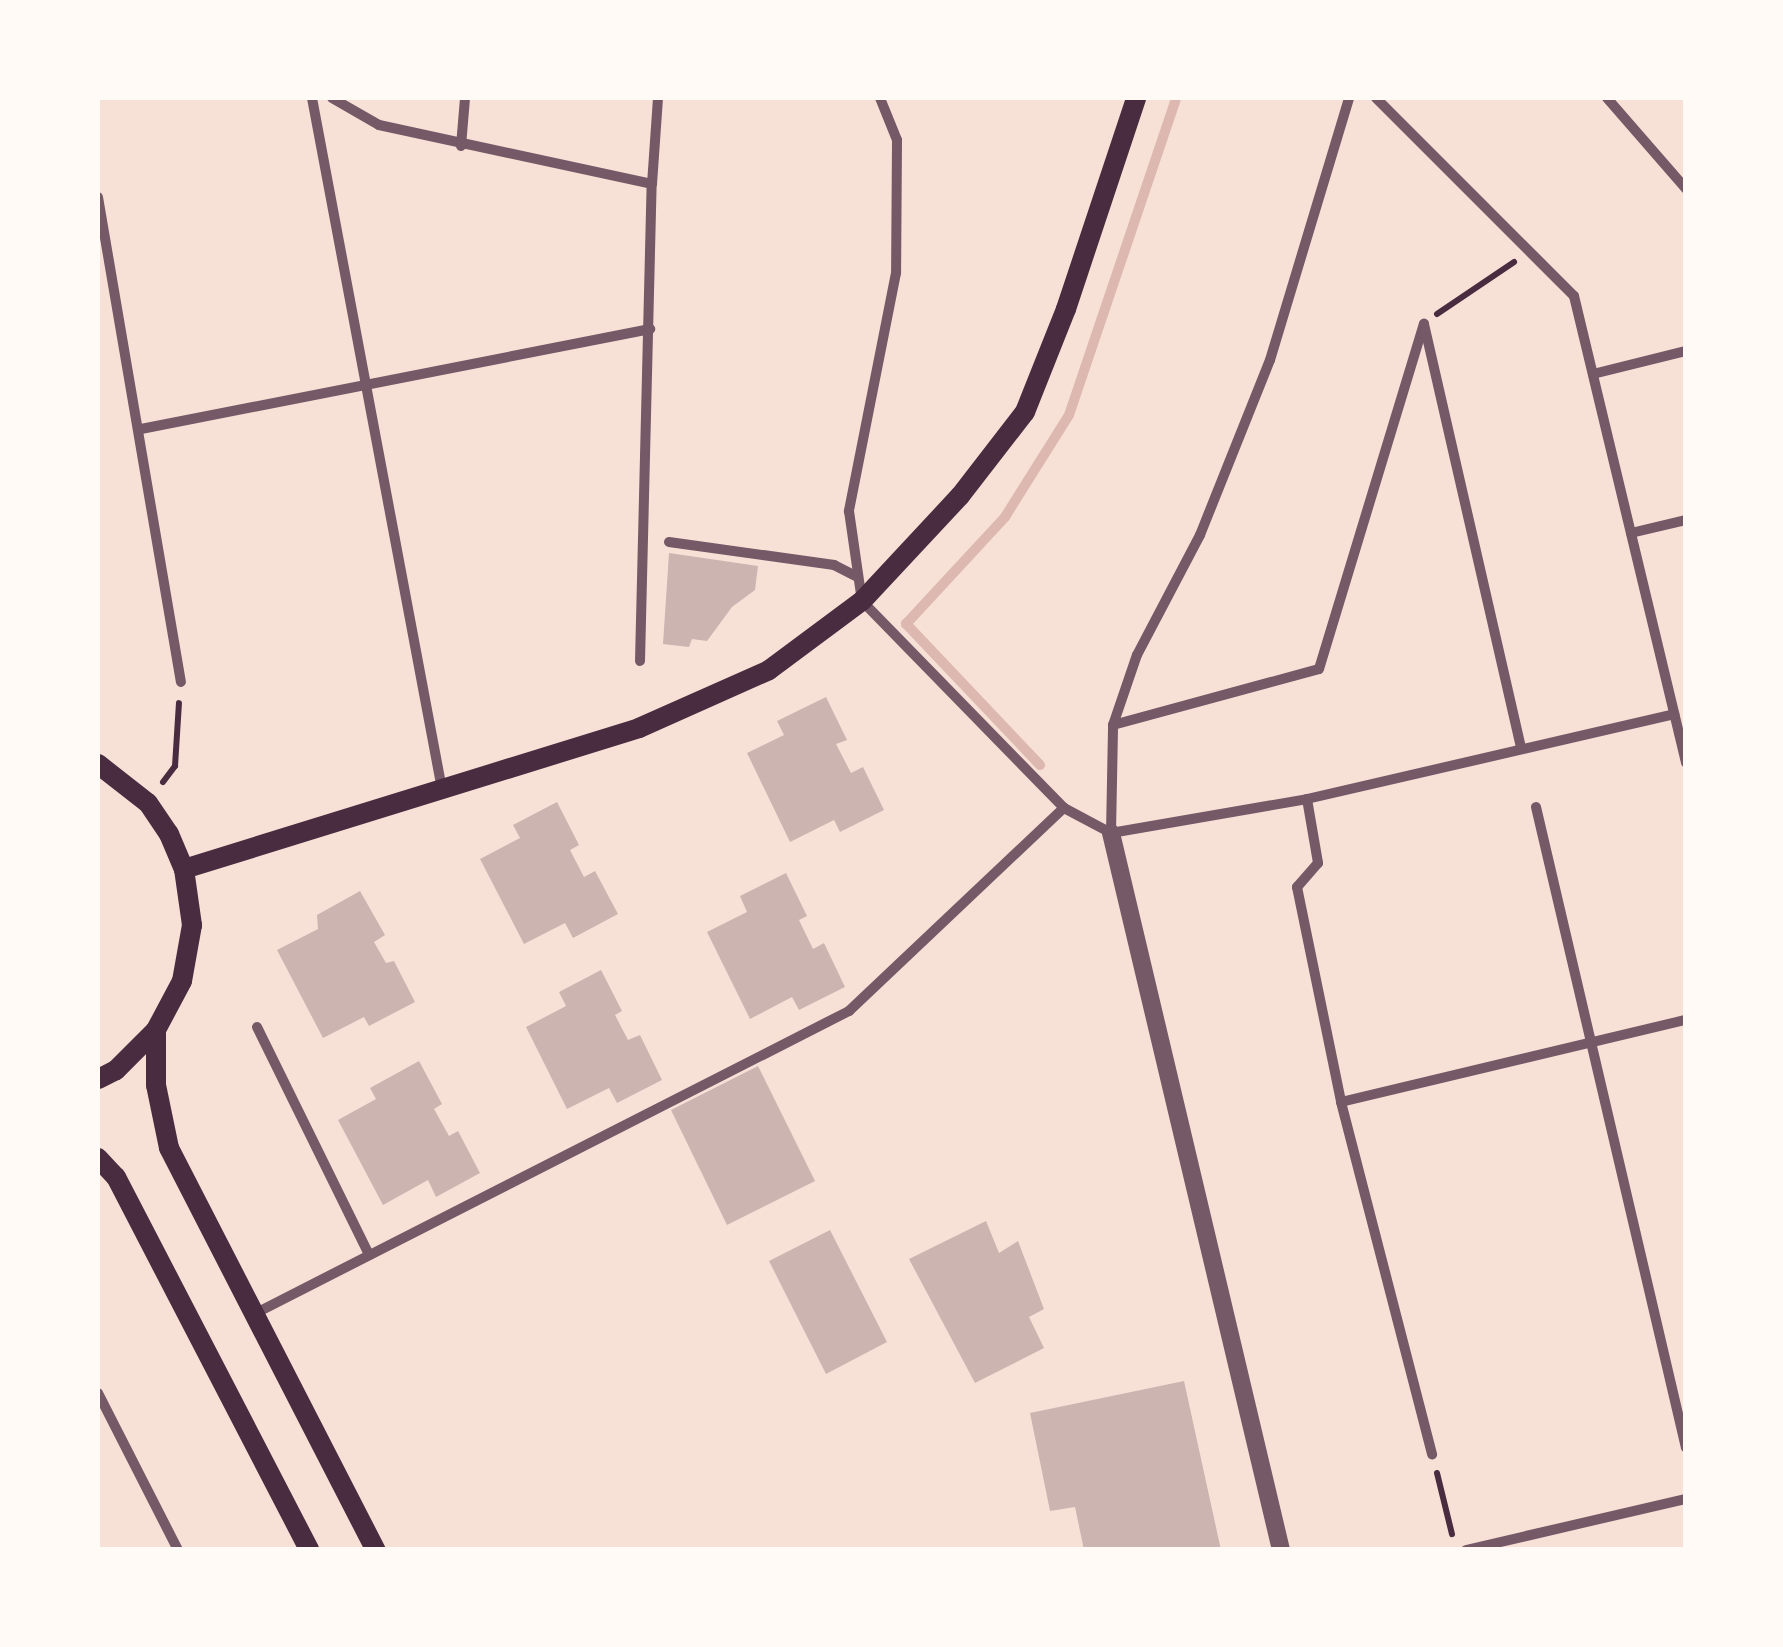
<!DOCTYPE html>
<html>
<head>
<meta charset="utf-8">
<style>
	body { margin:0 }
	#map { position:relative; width:1783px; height:1647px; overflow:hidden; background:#f7e1d7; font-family:Ubuntu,sans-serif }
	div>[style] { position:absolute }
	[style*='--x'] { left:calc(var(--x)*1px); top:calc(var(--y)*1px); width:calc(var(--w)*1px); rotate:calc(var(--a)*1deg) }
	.stream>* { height:10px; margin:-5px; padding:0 5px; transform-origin:5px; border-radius:5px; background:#dcb8b0 }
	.building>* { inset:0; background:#ccb4b1 }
	.path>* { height:6px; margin:-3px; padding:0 3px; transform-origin:3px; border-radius:3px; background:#4a2c40 }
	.minor>* { height:10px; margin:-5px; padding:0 5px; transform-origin:5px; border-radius:5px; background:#755966 }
	.tertiary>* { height:18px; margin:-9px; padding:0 9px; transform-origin:9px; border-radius:9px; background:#755966 }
	.secondary>* { height:20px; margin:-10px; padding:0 10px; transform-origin:10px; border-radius:10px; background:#4a2c40 }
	span { translate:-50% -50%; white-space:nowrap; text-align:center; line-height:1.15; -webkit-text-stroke:8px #fffaf5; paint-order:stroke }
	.frame { position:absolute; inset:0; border:100px solid #fffaf5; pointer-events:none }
</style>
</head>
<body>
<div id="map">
	<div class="stream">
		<div style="--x:1040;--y:765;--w:195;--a:-133.5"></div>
		<div style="--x:906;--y:624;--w:146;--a:-47.2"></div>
		<div style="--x:1005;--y:517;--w:120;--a:-57.9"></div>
		<div style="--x:1069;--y:415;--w:335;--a:-71.3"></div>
	</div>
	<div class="building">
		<div style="clip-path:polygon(669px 553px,758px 566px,755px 590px,732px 607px,707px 641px,692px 639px,689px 647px,663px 644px)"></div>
		<div style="clip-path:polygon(826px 697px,847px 740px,836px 744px,851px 773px,863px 767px,884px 810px,840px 832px,834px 820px,790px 842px,747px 753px,784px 735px,777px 721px)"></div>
		<div style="clip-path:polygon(557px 802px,579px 845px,570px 850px,584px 877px,595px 871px,618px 914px,573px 938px,565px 923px,524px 944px,480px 859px,520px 838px,513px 825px)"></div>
		<div style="clip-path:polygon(786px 873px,807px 916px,799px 920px,813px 949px,824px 943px,845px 987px,799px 1010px,792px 997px,750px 1019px,707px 932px,747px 912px,740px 896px)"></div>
		<div style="clip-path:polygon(360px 891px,385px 935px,374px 942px,386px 963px,394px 961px,415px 1002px,369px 1026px,364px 1017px,323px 1038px,277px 950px,318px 929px,317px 915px)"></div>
		<div style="clip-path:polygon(601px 970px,622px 1011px,615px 1015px,628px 1040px,640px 1035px,662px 1080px,617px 1103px,609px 1088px,567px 1109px,526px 1027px,566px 1006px,559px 992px)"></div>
		<div style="clip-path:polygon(419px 1061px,442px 1104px,434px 1109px,449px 1136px,458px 1131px,480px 1173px,436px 1197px,428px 1180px,383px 1205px,338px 1120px,376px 1099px,370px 1088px)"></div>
		<div style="clip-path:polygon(758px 1066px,815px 1181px,727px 1225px,671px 1110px)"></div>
		<div style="clip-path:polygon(986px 1221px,999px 1253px,1018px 1241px,1044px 1309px,1029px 1317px,1044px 1348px,975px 1383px,909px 1259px)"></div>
		<div style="clip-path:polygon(830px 1230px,887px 1342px,826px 1374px,769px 1261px)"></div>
		<div style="clip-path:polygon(1184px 1381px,1221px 1550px,1084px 1550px,1075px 1507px,1050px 1511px,1030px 1413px)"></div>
	</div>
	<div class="path">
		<div style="--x:1437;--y:314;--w:93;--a:-34"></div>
		<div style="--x:163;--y:782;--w:20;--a:-53"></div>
		<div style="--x:175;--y:766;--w:63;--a:-86.4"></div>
		<div style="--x:1437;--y:1473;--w:63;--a:76.2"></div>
	</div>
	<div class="minor">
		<div style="--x:312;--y:98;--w:703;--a:79.35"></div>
		<div style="--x:332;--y:98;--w:54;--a:29.9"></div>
		<div style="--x:379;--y:125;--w:279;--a:12.2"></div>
		<div style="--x:880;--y:98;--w:45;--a:68"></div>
		<div style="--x:897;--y:140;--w:133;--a:90.4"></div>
		<div style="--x:896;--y:273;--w:243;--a:101.2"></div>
		<div style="--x:849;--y:511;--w:91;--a:81.8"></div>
		<div style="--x:862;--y:601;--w:289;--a:45.7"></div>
		<div style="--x:1064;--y:808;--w:53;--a:28"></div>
		<div style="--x:1111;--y:833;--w:199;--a:-9.8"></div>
		<div style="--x:1307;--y:799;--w:377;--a:-13"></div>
		<div style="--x:1376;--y:98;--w:280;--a:45"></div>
		<div style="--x:1574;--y:296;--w:480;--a:76.5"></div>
		<div style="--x:1607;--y:98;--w:121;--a:49"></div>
		<div style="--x:461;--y:146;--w:48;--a:-85.2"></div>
		<div style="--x:98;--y:197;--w:492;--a:80.3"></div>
		<div style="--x:1424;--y:324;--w:436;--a:77.1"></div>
		<div style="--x:1593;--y:374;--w:96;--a:-13.9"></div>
		<div style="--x:141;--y:429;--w:519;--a:-11.11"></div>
		<div style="--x:1631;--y:533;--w:57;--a:-13.3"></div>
		<div style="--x:669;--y:542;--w:167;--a:7.9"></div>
		<div style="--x:834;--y:565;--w:27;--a:27"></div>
		<div style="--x:640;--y:661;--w:477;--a:-88.6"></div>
		<div style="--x:652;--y:184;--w:86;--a:-86"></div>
		<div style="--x:1113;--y:725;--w:213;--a:-15.2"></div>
		<div style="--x:1319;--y:669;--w:361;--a:-73.1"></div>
		<div style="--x:1307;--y:799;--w:65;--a:80.2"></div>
		<div style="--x:1318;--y:863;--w:32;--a:131"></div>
		<div style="--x:1297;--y:887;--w:219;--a:78.4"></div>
		<div style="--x:1341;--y:1102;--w:364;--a:75.5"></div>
		<div style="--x:1536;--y:807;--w:658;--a:76.83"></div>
		<div style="--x:1111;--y:833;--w:108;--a:-88.9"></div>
		<div style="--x:1113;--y:725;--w:74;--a:-71.1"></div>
		<div style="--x:1137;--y:655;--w:136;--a:-62.3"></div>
		<div style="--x:1200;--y:535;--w:188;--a:-68.2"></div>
		<div style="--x:1270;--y:360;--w:274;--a:-73.2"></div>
		<div style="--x:257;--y:1027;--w:254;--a:63.8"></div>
		<div style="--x:1341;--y:1102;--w:355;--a:-13.4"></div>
		<div style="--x:254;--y:1314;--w:668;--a:-26.99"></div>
		<div style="--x:849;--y:1011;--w:296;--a:-43.4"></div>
		<div style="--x:98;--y:1393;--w:176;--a:63"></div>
		<div style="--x:1466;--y:1550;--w:226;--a:-13.1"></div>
	</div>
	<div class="tertiary">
		<div style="--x:1111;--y:833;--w:737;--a:76.66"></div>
	</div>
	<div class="secondary">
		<div style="--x:98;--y:764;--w:63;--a:38"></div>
		<div style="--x:148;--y:803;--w:37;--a:56"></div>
		<div style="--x:169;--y:834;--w:38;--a:67"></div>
		<div style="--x:184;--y:869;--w:57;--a:81.9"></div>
		<div style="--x:192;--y:925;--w:57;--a:100.1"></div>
		<div style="--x:182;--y:981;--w:55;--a:118"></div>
		<div style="--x:156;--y:1030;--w:57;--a:135"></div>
		<div style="--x:116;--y:1070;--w:20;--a:153"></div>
		<div style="--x:184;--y:869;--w:476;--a:-17.2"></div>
		<div style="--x:639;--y:728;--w:142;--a:-24"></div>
		<div style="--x:769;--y:670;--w:116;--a:-36.6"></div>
		<div style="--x:862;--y:601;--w:144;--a:-47"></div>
		<div style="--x:960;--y:496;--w:106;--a:-52.3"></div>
		<div style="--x:1025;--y:412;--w:111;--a:-68.3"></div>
		<div style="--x:1066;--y:309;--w:222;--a:-71.6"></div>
		<div style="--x:156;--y:1030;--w:55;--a:90"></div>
		<div style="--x:156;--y:1085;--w:64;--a:78.3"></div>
		<div style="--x:169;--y:1148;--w:452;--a:62.8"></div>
		<div style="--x:98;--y:1158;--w:26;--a:47"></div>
		<div style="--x:116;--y:1177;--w:420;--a:62.6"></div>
	</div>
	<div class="frame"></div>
</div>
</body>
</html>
